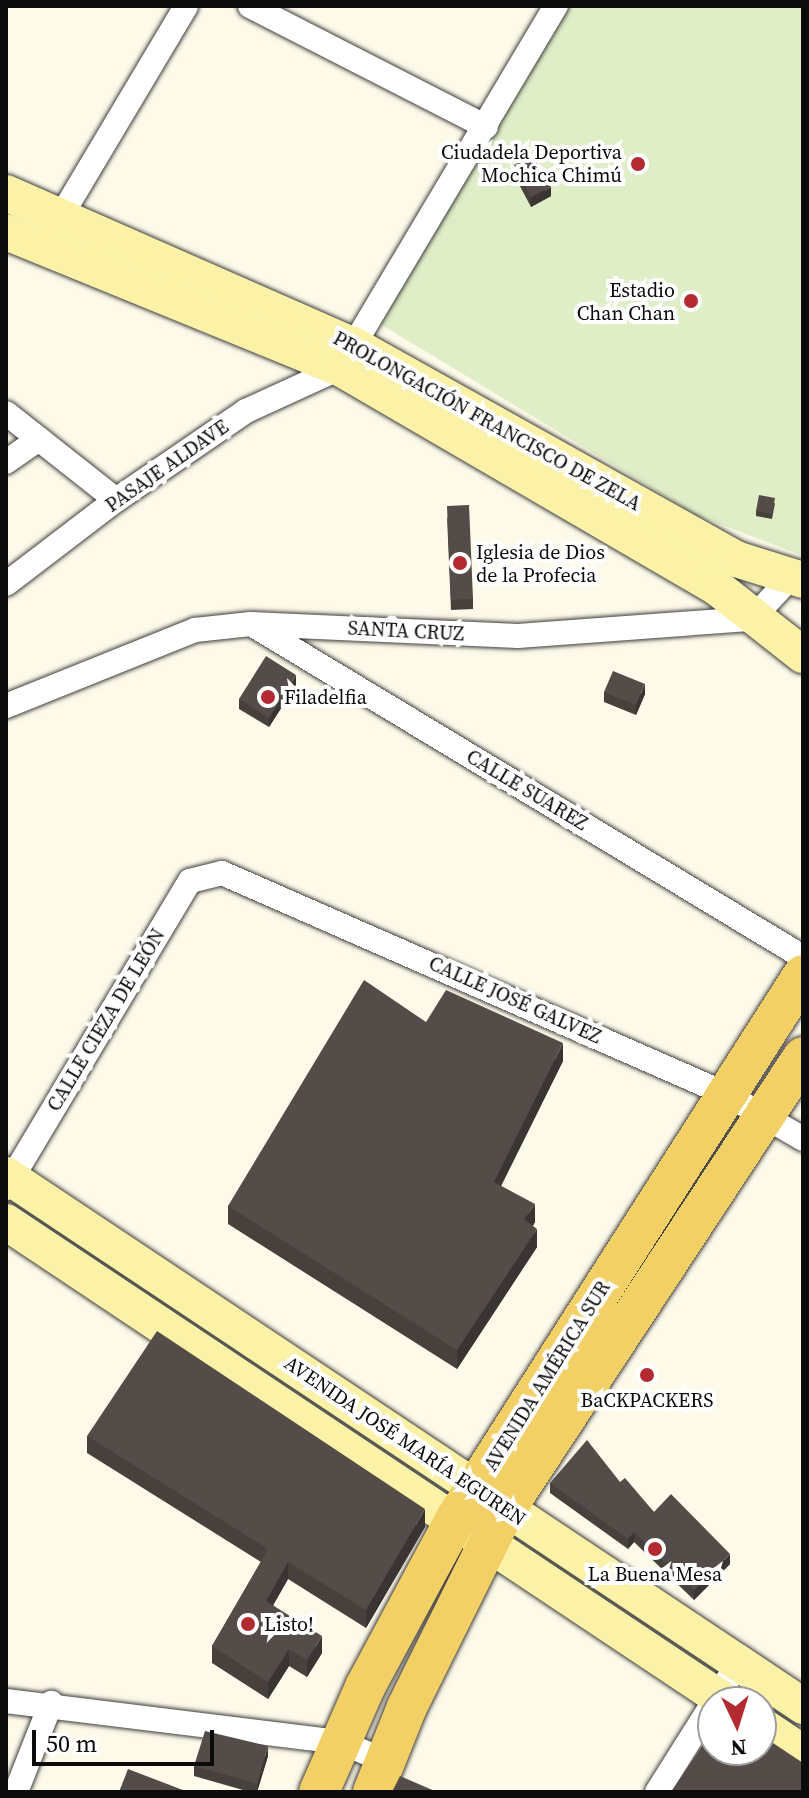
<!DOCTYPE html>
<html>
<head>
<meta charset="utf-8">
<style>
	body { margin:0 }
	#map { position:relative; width:809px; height:1798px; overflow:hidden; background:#fefae9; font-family:"Source Serif 4",serif }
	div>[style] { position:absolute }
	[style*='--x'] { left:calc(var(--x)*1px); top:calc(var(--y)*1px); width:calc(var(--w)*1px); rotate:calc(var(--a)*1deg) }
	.pitch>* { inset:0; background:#e0eec7 }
	.roads { filter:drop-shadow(0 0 2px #3e3e3e) drop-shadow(0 0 2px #3e3e3e) }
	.street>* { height:24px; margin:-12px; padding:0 12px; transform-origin:12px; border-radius:12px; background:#fff }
	.secondary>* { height:36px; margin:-18px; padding:0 18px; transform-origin:18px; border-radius:18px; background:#fbf2a7 }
	.primary>* { height:40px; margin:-20px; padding:0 20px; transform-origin:20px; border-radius:20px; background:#f2d065 }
	.wall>* { inset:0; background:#47413e }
	.shaded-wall>* { inset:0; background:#3a3532 }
	.building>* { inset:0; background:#534c48 }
	.dots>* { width:22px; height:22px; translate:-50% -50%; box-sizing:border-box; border:4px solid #fff; border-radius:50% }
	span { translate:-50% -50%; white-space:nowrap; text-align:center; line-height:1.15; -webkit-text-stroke:8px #fff; paint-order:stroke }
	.poi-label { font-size:20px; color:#0b0b0b }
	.right { translate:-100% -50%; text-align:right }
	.left { translate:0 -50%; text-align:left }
	.street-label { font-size:20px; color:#0b0b0b }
	.frame { position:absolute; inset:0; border:8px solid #0b0b0b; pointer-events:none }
	.north { position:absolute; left:697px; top:1686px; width:80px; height:80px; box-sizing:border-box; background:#fff; border:2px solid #9d9d9d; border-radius:50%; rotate:176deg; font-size:22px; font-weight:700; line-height:32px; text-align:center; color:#0b0b0b }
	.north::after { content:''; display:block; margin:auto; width:28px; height:36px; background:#b32a30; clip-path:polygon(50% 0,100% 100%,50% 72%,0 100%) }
	.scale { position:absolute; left:32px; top:1730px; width:182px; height:36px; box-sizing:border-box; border:4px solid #0b0b0b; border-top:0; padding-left:10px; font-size:24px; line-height:28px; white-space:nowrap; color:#0b0b0b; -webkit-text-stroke:6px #fff; paint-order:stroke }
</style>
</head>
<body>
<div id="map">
	<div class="pitch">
		<div style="clip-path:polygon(568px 6px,803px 6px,803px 556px,696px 515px,377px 322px)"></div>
	</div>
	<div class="roads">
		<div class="street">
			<div style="--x:250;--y:6;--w:265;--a:27.1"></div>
			<div style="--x:61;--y:216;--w:244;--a:-59.2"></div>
			<div style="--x:6;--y:413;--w:140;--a:38.3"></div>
			<div style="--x:6;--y:462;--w:40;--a:-34.9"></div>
			<div style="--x:6;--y:584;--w:138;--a:-37.4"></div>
			<div style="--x:116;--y:500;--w:158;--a:-34.4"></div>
			<div style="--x:246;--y:411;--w:103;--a:-24.6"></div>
			<div style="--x:340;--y:368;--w:422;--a:-59.2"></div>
			<div style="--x:253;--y:625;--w:642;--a:31.12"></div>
			<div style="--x:6;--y:706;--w:204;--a:-21.9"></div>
			<div style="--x:195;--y:630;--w:56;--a:-6.1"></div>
			<div style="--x:251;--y:624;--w:267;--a:2.6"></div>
			<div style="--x:518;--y:636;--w:235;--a:-4.2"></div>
			<div style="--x:752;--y:619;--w:54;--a:-47.2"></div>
			<div style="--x:6;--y:1188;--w:358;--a:-59.1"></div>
			<div style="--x:190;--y:881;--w:33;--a:-14"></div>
			<div style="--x:222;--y:873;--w:550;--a:23.68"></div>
			<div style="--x:726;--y:1094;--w:89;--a:30.3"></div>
			<div style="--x:6;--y:1701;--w:337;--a:7"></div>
			<div style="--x:340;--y:1742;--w:50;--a:22.4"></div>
			<div style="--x:16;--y:1792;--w:96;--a:-68.5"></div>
			<div style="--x:657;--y:1792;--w:154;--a:-57.8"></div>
		</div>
		<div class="secondary">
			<div style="--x:6;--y:193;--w:381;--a:23.7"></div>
			<div style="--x:355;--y:346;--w:436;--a:29.2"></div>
			<div style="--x:736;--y:559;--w:70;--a:17.4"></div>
			<div style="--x:6;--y:232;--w:361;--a:22.2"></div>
			<div style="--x:340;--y:368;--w:434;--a:30.2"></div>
			<div style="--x:715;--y:586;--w:112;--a:38.1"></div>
			<div style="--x:6;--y:1175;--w:958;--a:33.67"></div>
			<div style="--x:6;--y:1222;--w:865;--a:33.69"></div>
			<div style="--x:761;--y:1725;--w:50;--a:33.7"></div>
		</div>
		<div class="primary">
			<div style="--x:319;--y:1792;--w:115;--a:-66.3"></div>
			<div style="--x:365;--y:1687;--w:192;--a:-61.7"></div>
			<div style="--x:456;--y:1518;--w:644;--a:-57.42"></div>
			<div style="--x:373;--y:1792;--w:92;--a:-68.2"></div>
			<div style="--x:407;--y:1707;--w:220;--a:-63.6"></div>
			<div style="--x:505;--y:1510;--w:542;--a:-56.66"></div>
		</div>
	</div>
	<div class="wall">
		<div style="clip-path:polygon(514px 165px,551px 196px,531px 207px,514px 175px)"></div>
		<div style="clip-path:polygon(775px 503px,772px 519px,756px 516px,756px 511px)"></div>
		<div style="clip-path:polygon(447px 516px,473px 599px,473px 609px,451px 610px)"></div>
		<div style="clip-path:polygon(296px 685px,269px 727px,239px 709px,239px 699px)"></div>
		<div style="clip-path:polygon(604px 692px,645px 694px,636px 715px,604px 702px)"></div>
		<div style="clip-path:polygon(426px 1022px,563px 1061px,501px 1186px,535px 1222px,533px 1226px,537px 1247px,457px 1369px,228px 1224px,228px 1206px)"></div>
		<div style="clip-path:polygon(87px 1436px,425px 1527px,366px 1628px,288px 1579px,273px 1605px,322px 1653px,307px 1677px,289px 1666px,268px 1699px,212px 1663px,212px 1646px,261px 1562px,87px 1453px)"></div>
		<div style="clip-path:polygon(620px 1482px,654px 1512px,730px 1564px,694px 1600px,634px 1542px,628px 1549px,550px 1493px,550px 1483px)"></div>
		<div style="clip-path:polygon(268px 1756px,257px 1792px,250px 1792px,194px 1776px,194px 1766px)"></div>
	</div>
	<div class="shaded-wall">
		<div style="clip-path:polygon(551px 187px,551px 196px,531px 207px,531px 197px)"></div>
		<div style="clip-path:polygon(296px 675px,296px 685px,269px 727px,269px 718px)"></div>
		<div style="clip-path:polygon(645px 684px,645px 694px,636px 715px,636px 705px)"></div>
		<div style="clip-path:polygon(563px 1043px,563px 1061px,494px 1200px,494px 1182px)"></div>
		<div style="clip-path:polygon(535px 1204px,535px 1222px,524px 1237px,524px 1219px)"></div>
		<div style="clip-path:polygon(537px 1229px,537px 1247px,457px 1369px,457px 1350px)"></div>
		<div style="clip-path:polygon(425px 1509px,425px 1527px,366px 1628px,366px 1610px)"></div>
		<div style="clip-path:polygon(634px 1532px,634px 1542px,628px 1549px,628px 1539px)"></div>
		<div style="clip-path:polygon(730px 1554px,730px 1564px,694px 1600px,694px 1590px)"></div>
		<div style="clip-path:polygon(288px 1562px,288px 1579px,266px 1618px,266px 1601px)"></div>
		<div style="clip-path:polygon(322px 1636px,322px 1653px,307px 1677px,307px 1660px)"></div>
		<div style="clip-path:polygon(289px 1649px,289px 1666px,268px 1699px,268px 1682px)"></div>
		<div style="clip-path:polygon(268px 1746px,268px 1756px,257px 1792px,257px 1784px)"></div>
	</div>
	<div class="building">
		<div style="clip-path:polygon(534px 155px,551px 187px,531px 197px,514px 165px)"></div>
		<div style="clip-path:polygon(759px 495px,775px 498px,772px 514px,756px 511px)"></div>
		<div style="clip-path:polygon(469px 505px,473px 599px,451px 600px,447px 506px)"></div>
		<div style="clip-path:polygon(266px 656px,296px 675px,269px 718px,239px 699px)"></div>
		<div style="clip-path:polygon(613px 671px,645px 684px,636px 705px,604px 692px)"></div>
		<div style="clip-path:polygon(364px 980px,426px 1022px,446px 990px,563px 1043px,494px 1182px,535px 1204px,524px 1219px,537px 1229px,457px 1350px,228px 1206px)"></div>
		<div style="clip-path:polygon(157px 1331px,425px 1509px,366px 1610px,288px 1562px,266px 1601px,322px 1636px,307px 1660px,289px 1649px,268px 1682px,212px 1646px,268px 1549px,87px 1436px)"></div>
		<div style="clip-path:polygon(587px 1440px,620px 1482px,625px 1478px,654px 1512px,671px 1494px,730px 1554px,694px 1590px,634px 1532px,628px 1539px,550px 1483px)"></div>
		<div style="clip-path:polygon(713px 1730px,713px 1750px,761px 1750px,761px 1735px,803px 1763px,803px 1792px,671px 1792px)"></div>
		<div style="clip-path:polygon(205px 1731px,268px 1746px,257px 1784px,194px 1766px)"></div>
		<div style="clip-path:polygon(128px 1769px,188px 1792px,119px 1792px)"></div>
		<div style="clip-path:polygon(400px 1776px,437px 1792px,392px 1792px)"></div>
	</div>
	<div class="dots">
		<div style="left:638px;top:164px;background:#b32a30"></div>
		<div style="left:691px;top:301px;background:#b32a30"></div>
		<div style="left:460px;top:563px;background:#b32a30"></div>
		<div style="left:268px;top:697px;background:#b32a30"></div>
		<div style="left:647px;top:1375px;background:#b32a30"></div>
		<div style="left:655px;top:1549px;background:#b32a30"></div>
		<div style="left:248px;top:1624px;background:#b32a30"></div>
	</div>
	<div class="poi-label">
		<span class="right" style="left:622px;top:164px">Ciudadela Deportiva<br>Mochica Chimú</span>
		<span class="right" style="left:675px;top:302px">Estadio<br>Chan Chan</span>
		<span class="left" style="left:476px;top:564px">Iglesia de Dios<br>de la Profecia</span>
		<span class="left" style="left:284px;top:697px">Filadelfia</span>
		<span style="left:647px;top:1400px">BaCKPACKERS</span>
		<span style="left:655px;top:1574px">La Buena Mesa</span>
		<span class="left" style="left:264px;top:1624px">Listo!</span>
	</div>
	<div class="street-label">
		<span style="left:487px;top:421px;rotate:29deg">PROLONGACIÓN FRANCISCO DE ZELA</span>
		<span style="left:167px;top:466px;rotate:-35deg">PASAJE ALDAVE</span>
		<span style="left:406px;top:631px;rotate:3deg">SANTA CRUZ</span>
		<span style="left:527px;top:790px;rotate:31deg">CALLE SUAREZ</span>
		<span style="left:515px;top:1000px;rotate:24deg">CALLE JOSÉ GALVEZ</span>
		<span style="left:106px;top:1020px;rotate:-59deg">CALLE CIEZA DE LEÓN</span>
		<span style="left:547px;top:1376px;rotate:-58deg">AVENIDA AMÉRICA SUR</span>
		<span style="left:405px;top:1441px;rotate:34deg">AVENIDA JOSÉ MARÍA EGUREN</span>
	</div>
	<div class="frame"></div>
	<div class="north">N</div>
	<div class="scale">50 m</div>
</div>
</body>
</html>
